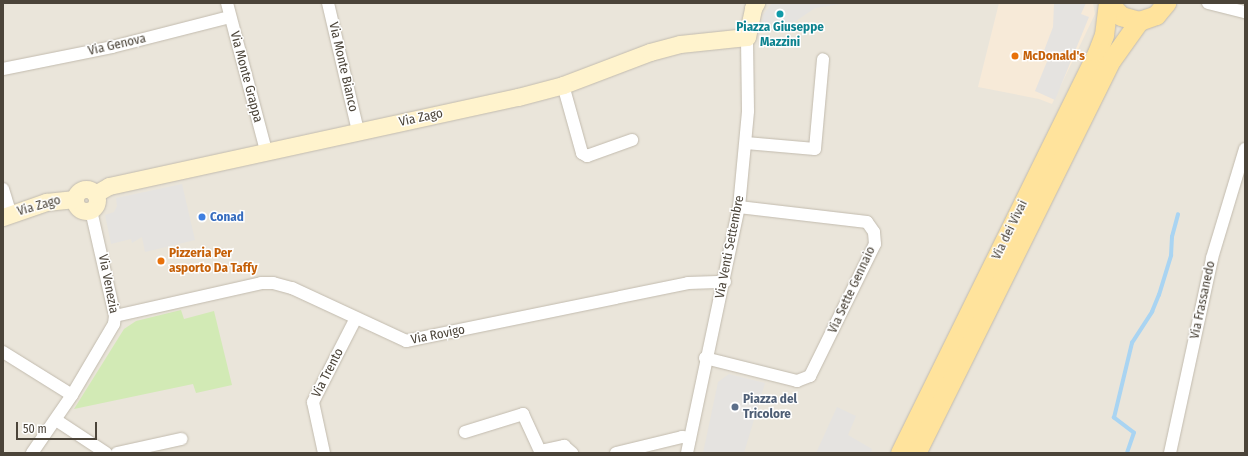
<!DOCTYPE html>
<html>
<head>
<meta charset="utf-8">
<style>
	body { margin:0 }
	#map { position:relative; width:1248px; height:456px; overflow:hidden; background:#f6f3ec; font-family:"Fira Sans Condensed",sans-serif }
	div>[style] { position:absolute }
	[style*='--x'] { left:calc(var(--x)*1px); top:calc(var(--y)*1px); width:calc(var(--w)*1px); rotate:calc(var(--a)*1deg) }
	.residential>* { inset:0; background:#eae5da }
	.commercial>* { inset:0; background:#f7ead8 }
	.green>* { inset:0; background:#d2eab5 }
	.parking>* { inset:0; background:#e5e3e0 }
	.stream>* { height:3.5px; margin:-1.75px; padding:0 1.75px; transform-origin:1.75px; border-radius:1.75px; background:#a9d4f2 }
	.roads { filter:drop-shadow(0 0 1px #c2bbae) drop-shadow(0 0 1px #c2bbae) }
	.street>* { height:12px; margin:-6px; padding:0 6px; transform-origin:6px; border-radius:6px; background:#fff }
	.secondary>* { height:17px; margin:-8.5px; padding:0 8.5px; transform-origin:8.5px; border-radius:8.5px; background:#fff3cd }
	.secondary>.ring { margin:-8.5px; padding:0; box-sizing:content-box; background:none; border:17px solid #fff3cd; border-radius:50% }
	.primary>* { height:19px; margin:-9.5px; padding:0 9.5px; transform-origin:9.5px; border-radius:9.5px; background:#ffe39c }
	.dots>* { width:11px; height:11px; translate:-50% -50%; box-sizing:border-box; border:2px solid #fff; border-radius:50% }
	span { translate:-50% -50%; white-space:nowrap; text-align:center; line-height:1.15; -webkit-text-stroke:3px #fff; paint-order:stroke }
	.culture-label { font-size:13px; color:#0d838f; font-weight:700 }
	.street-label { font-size:13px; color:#4b4439 }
	.food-label { font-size:13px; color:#c56008; font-weight:700 }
	.left { translate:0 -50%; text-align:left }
	.shop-label { font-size:13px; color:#366cbe; font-weight:700 }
	.service-label { font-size:13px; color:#4e5e75; font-weight:700 }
	.frame { position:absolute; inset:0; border:4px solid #4b4439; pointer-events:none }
	.scale { position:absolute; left:16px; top:422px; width:81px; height:18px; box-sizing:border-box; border:2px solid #4b4439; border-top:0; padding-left:5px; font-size:12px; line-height:14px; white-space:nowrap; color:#4b4439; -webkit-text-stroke:3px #fff; paint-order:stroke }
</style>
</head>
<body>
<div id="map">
	<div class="residential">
		<div style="clip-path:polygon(3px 3px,1245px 3px,1245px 453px,3px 453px)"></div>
	</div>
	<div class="commercial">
		<div style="clip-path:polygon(999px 3px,1093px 3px,1095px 14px,1052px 104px,1039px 99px,978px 87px)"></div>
	</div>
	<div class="green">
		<div style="clip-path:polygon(181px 310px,184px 319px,214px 311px,232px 385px,196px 393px,193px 384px,74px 409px,124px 329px,136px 321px)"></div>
	</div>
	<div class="parking">
		<div style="clip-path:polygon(772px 3px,848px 3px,815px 8px,793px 23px,762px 25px,763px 15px)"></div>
		<div style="clip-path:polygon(1054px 3px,1086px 3px,1081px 14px,1089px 17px,1055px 100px,1035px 91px,1048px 59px,1042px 56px,1053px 27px)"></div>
		<div style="clip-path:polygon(182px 184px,195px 240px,145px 252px,142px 237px,132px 243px,131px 239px,111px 244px,105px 215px,114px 212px,117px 206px,116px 198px)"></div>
		<div style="clip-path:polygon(729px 374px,765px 383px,744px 453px,703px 453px,718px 382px)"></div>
		<div style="clip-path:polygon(837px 407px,856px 416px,848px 435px,872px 449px,871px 453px,816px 453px)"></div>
	</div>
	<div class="stream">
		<div style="--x:1127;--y:453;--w:21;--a:-71"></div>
		<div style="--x:1134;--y:433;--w:25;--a:-143"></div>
		<div style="--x:1114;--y:418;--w:77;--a:-76.5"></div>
		<div style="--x:1132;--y:343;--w:37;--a:-57"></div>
		<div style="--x:1152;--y:312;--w:18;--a:-68"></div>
		<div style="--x:1159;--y:295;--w:41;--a:-72.9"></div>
		<div style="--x:1171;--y:256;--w:19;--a:-87"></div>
		<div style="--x:1172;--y:237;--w:23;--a:-75"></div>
	</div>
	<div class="roads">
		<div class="street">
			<div style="--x:227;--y:3;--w:153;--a:75.2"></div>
			<div style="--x:328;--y:3;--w:131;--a:76.8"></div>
			<div style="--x:1208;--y:3;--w:38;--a:14"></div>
			<div style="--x:3;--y:69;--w:111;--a:-11.4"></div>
			<div style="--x:112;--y:47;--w:122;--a:-14.3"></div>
			<div style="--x:563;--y:85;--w:71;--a:74.4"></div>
			<div style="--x:582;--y:153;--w:6;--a:31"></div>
			<div style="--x:587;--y:156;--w:48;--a:-19.6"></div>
			<div style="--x:746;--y:143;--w:69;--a:5"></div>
			<div style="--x:815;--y:149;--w:90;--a:-84.9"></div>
			<div style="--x:3;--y:189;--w:27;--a:73"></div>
			<div style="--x:115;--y:316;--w:150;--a:-12.7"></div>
			<div style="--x:261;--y:283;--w:12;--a:0"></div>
			<div style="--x:273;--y:283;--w:20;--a:15"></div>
			<div style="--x:292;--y:288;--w:126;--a:24.9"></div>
			<div style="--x:406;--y:341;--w:288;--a:-11.6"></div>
			<div style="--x:688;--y:283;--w:37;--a:-2"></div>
			<div style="--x:3;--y:352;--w:81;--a:31.9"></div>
			<div style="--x:705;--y:358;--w:95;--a:14"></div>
			<div style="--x:797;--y:381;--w:14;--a:-21"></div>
			<div style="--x:810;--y:376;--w:147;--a:-63.8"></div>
			<div style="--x:875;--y:244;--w:12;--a:-95"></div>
			<div style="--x:874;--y:232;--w:12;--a:-125"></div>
			<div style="--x:867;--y:222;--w:129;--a:-173.3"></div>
			<div style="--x:56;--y:420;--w:60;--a:33.4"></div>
			<div style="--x:465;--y:432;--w:61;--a:-17.2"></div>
			<div style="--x:523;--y:414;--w:41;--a:65.3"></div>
			<div style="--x:540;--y:451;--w:25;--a:-12"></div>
			<div style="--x:564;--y:446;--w:11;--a:41"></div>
			<div style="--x:32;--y:453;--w:70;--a:-55.4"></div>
			<div style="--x:72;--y:395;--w:82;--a:-59.4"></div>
			<div style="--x:114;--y:324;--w:8;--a:-83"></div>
			<div style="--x:115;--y:316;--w:109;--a:-102.8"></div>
			<div style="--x:117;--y:453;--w:66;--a:-12.3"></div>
			<div style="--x:324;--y:453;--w:52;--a:-102.2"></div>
			<div style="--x:313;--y:402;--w:94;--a:-62.9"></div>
			<div style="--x:616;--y:453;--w:68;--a:-13.6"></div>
			<div style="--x:682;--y:437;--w:8;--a:7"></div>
			<div style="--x:687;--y:453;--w:251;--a:-78.1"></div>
			<div style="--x:739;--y:207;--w:96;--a:-84.6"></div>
			<div style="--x:748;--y:111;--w:74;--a:-90.8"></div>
			<div style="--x:1170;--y:453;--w:199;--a:-77.8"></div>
			<div style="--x:1212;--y:258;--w:114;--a:-73.2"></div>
		</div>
		<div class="secondary">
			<div style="--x:747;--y:37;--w:30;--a:-78"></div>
			<div style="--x:753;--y:8;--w:6;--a:-59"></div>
			<div class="ring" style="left:75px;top:189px;width:5px;height:5px"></div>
			<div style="--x:95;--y:194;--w:16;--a:-30"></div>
			<div style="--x:109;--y:186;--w:419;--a:-12.3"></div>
			<div style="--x:518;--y:97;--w:47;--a:-14.9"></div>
			<div style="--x:563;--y:85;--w:93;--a:-20.8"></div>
			<div style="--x:650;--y:52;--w:31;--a:-15"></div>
			<div style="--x:680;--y:44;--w:67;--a:-6"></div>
			<div style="--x:3;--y:217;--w:46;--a:-19.2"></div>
			<div style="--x:46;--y:202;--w:29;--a:-6"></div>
		</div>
		<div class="primary">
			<div style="--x:1109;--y:3;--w:18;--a:47"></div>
			<div style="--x:1121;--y:16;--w:19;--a:16"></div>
			<div style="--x:1139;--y:21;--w:18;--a:-19"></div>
			<div style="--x:1156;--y:15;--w:16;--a:-50"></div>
			<div style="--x:900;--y:453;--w:446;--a:-63.8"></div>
			<div style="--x:1097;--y:53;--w:19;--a:-69"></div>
			<div style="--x:1104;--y:35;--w:32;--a:-83"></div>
			<div style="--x:916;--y:453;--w:440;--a:-63.6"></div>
			<div style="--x:1112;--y:59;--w:47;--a:-54.6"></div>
		</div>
	</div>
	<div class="dots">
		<div style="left:780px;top:14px;background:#0f9aa8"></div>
		<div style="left:1015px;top:56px;background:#e8710a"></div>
		<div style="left:202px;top:217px;background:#3f7fe0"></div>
		<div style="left:161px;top:261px;background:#e8710a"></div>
		<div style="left:735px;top:407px;background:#5c6f8a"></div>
	</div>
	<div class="culture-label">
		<span style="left:780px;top:35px">Piazza Giuseppe<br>Mazzini</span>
	</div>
	<div class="street-label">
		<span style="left:117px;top:45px;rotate:-13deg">Via Genova</span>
		<span style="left:343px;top:67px;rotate:77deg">Via Monte Bianco</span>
		<span style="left:246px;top:77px;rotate:75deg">Via Monte Grappa</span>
		<span style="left:421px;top:118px;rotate:-12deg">Via Zago</span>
		<span style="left:39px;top:206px;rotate:-16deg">Via Zago</span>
		<span style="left:1010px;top:230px;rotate:-64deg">Via dei Vivai</span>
		<span style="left:730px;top:247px;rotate:-79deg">Via Venti Settembre</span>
		<span style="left:108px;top:284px;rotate:79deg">Via Venezia</span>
		<span style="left:852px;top:290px;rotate:-65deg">Via Sette Gennaio</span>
		<span style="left:1203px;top:300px;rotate:-78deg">Via Frassanedo</span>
		<span style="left:438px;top:335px;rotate:-11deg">Via Rovigo</span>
		<span style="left:328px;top:373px;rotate:-63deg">Via Trento</span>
	</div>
	<div class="food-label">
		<span class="left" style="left:1023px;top:56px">McDonald's</span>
		<span class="left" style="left:169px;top:261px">Pizzeria Per<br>asporto Da Taffy</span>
	</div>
	<div class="shop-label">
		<span class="left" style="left:210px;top:217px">Conad</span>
	</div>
	<div class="service-label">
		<span class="left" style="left:743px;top:407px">Piazza del<br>Tricolore</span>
	</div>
	<div class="frame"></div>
	<div class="scale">50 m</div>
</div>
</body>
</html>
